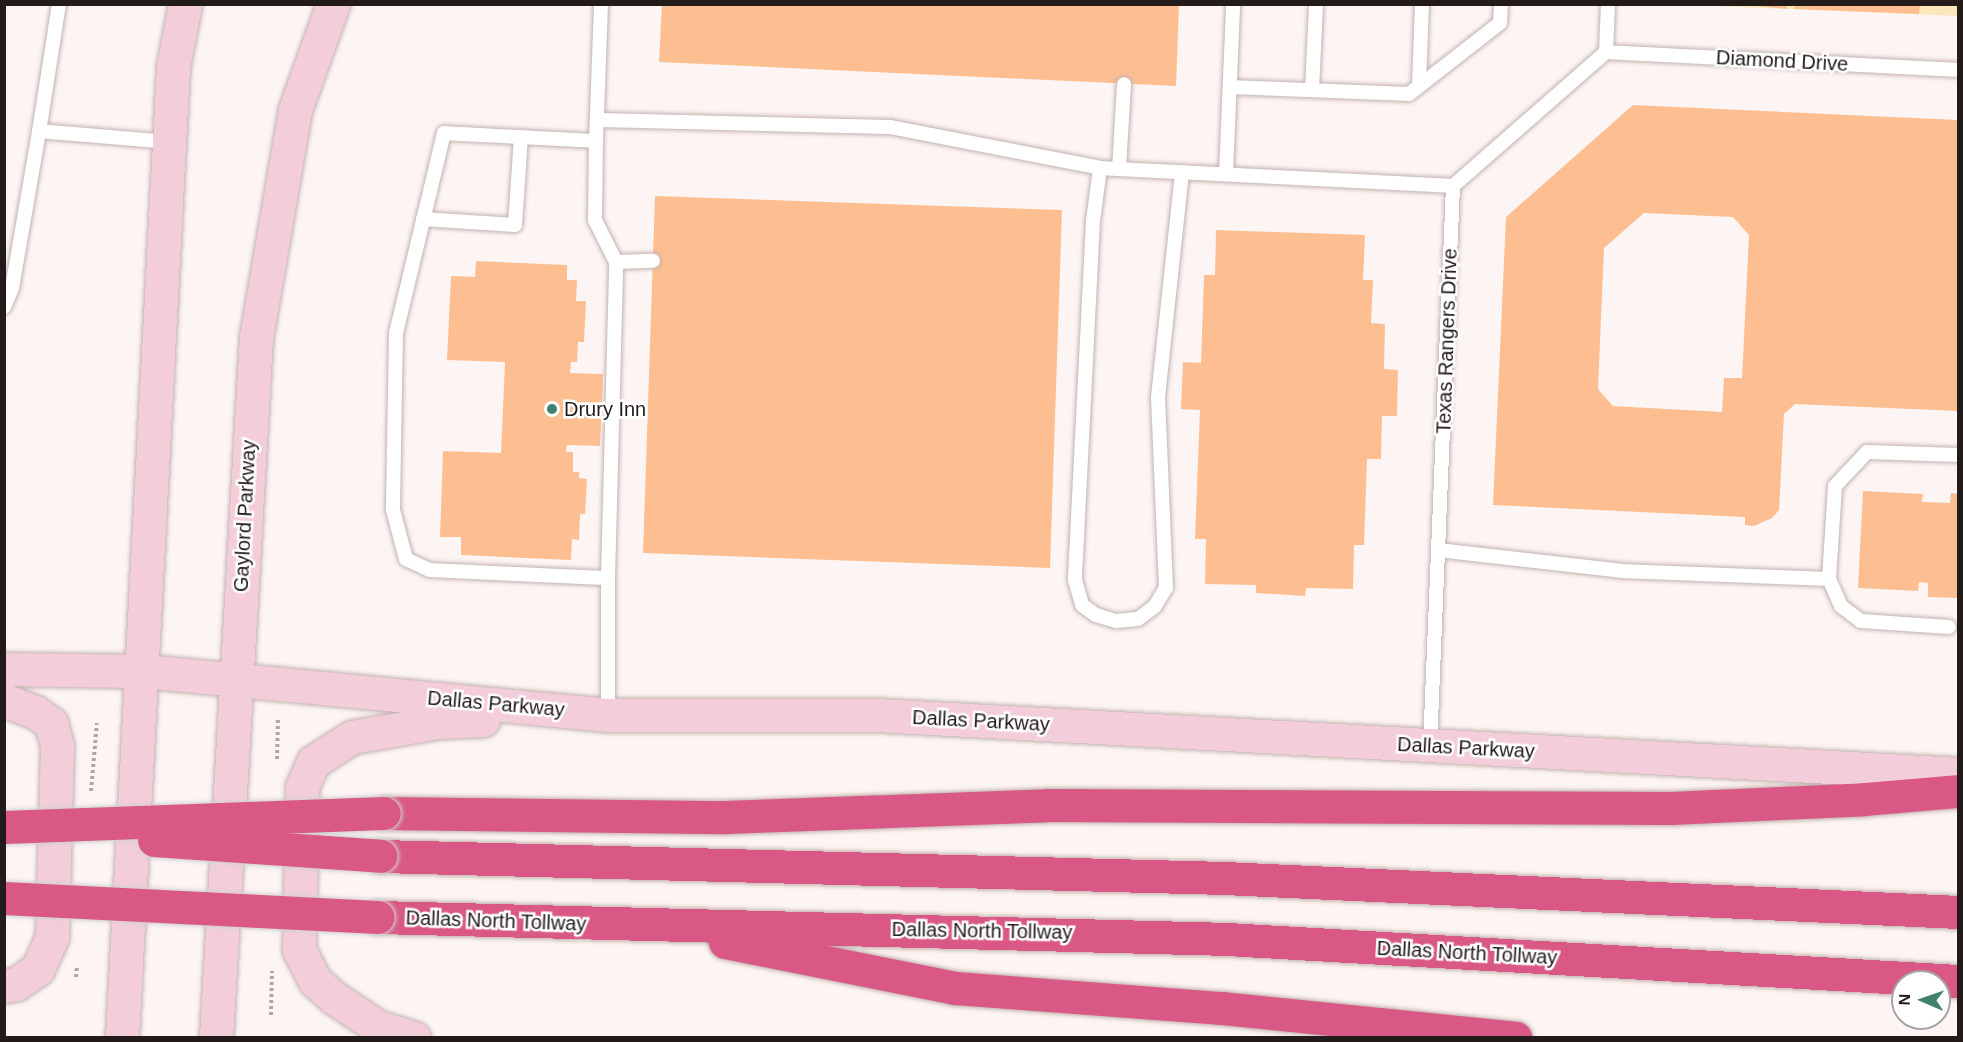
<!DOCTYPE html>
<html>
<head>
<meta charset="utf-8">
<style>
	body { margin:0 }
	#map { position:relative; width:1963px; height:1042px; overflow:hidden; background:#fdf5f4; font-family:Arial,sans-serif }
	div>[style] { position:absolute }
	[style*='--x'] { left:calc(var(--x)*1px); top:calc(var(--y)*1px); width:calc(var(--w)*1px); rotate:calc(var(--a)*1deg) }
	.green>* { inset:0; background:#fbe7bb }
	.building>* { inset:0; background:#fdbf91 }
	.path>* { height:4px; margin-top:-2px; transform-origin:0; background:repeating-linear-gradient(90deg,#aea6a5 0 3px,transparent 0 6px) }
	.roads { filter:drop-shadow(0 0 2px #c3b2af) drop-shadow(0 0 2px #c3b2af) }
	.lane>* { height:14px; margin:-7px; padding:0 7px; transform-origin:7px; border-radius:7px; background:#fff }
	.secondary>* { height:33px; margin:-16.5px; padding:0 16.5px; transform-origin:16.5px; border-radius:16.5px; background:#f4cddb }
	.highway>* { height:33px; margin:-16.5px; padding:0 16.5px; transform-origin:16.5px; border-radius:16.5px; background:#d95886 }
	.bridges { filter:drop-shadow(0 0 2px #d3d1d1) drop-shadow(0 0 2px #d3d1d1) }
	.highway-bridge>* { height:33px; margin:-16.5px; padding:0 16.5px; transform-origin:16.5px; border-radius:16.5px; background:#d95886 }
	.dots>* { width:16px; height:16px; translate:-50% -50%; box-sizing:border-box; border:3px solid #fff; border-radius:50% }
	span { translate:-50% -50%; white-space:nowrap; text-align:center; line-height:1.15; -webkit-text-stroke:5px #fff; paint-order:stroke }
	.street-label { font-size:20px; color:#221b1a }
	.poi-label { font-size:20px; color:#221b1a }
	.left { translate:0 -50%; text-align:left }
	.frame { position:absolute; inset:0; border:6px solid #221b1a; pointer-events:none }
	.north { position:absolute; left:1891px; top:970px; width:60px; height:60px; box-sizing:border-box; background:#fff; border:2px solid #a7a4a3; border-radius:50%; rotate:272deg; font-size:16px; font-weight:700; line-height:24px; text-align:center; color:#221b1a }
	.north::after { content:''; display:block; margin:auto; width:21px; height:27px; background:#42816f; clip-path:polygon(50% 0,100% 100%,50% 72%,0 100%) }
</style>
</head>
<body>
<div id="map">
	<div class="green">
		<div style="clip-path:polygon(1958px 4px,1958px 16px,1691px 5px)"></div>
	</div>
	<div class="building">
		<div style="clip-path:polygon(662px 4px,1179px 4px,1176px 86px,659px 62px)"></div>
		<div style="clip-path:polygon(1736px 4px,1787px 4px,1787px 9px)"></div>
		<div style="clip-path:polygon(1795px 4px,1920px 4px,1919px 14px,1794px 9px)"></div>
		<div style="clip-path:polygon(evenodd,1633px 105px,1958px 120px,1958px 411px,1795px 404px,1784px 414px,1779px 510px,1772px 518px,1754px 526px,1745px 525px,1745px 517px,1493px 505px,1506px 217px,1633px 105px,1644px 213px,1733px 217px,1749px 235px,1742px 378px,1724px 378px,1722px 412px,1613px 406px,1598px 389px,1604px 248px,1644px 213px)"></div>
		<div style="clip-path:polygon(655px 196px,1062px 210px,1050px 568px,643px 553px)"></div>
		<div style="clip-path:polygon(1216px 230px,1365px 235px,1363px 280px,1373px 280px,1371px 323px,1385px 324px,1384px 369px,1398px 370px,1397px 416px,1382px 416px,1381px 459px,1367px 459px,1364px 545px,1354px 545px,1353px 589px,1306px 588px,1305px 596px,1256px 593px,1256px 585px,1205px 584px,1206px 539px,1195px 539px,1200px 410px,1181px 409px,1183px 362px,1201px 363px,1204px 275px,1215px 275px)"></div>
		<div style="clip-path:polygon(476px 261px,567px 265px,567px 280px,577px 280px,576px 301px,586px 301px,584px 342px,578px 342px,577px 362px,571px 362px,570px 373px,603px 374px,600px 446px,567px 445px,566px 452px,573px 452px,573px 472px,579px 472px,579px 478px,587px 479px,585px 514px,580px 514px,579px 540px,572px 539px,571px 560px,461px 555px,461px 537px,440px 537px,443px 451px,501px 453px,505px 362px,447px 360px,451px 276px,475px 277px)"></div>
		<div style="clip-path:polygon(1863px 491px,1923px 494px,1922px 502px,1950px 503px,1951px 493px,1958px 494px,1958px 598px,1928px 597px,1928px 583px,1919px 582px,1918px 591px,1858px 588px)"></div>
	</div>
	<div class="path">
		<div style="--x:277;--y:759;--w:42;--a:-88.6"></div>
		<div style="--x:91;--y:791;--w:68;--a:-85"></div>
		<div style="--x:76;--y:977;--w:11;--a:-85"></div>
		<div style="--x:271;--y:1015;--w:44;--a:-88.7"></div>
	</div>
	<div class="roads">
		<div class="lane">
			<div style="--x:59;--y:4;--w:129;--a:98.9"></div>
			<div style="--x:39;--y:131;--w:130;--a:4.8"></div>
			<div style="--x:1606;--y:52;--w:352;--a:2.9"></div>
			<div style="--x:1419;--y:85;--w:81;--a:-87.9"></div>
			<div style="--x:1230;--y:87;--w:179;--a:2.2"></div>
			<div style="--x:1409;--y:94;--w:115;--a:-38"></div>
			<div style="--x:1500;--y:23;--w:19;--a:-87"></div>
			<div style="--x:1312;--y:90;--w:86;--a:-87.3"></div>
			<div style="--x:597;--y:120;--w:293;--a:1.4"></div>
			<div style="--x:890;--y:127;--w:214;--a:11"></div>
			<div style="--x:1100;--y:168;--w:353;--a:2.9"></div>
			<div style="--x:596;--y:141;--w:137;--a:-87.9"></div>
			<div style="--x:1100;--y:168;--w:53;--a:97.5"></div>
			<div style="--x:1093;--y:221;--w:359;--a:92.9"></div>
			<div style="--x:1075;--y:580;--w:26;--a:74"></div>
			<div style="--x:1082;--y:605;--w:17;--a:36"></div>
			<div style="--x:1096;--y:615;--w:21;--a:17"></div>
			<div style="--x:1116;--y:621;--w:22;--a:-5"></div>
			<div style="--x:1138;--y:619;--w:21;--a:-37"></div>
			<div style="--x:1155;--y:606;--w:21;--a:-59"></div>
			<div style="--x:1166;--y:588;--w:191;--a:-92.4"></div>
			<div style="--x:1158;--y:397;--w:226;--a:-83.9"></div>
			<div style="--x:1119;--y:169;--w:85;--a:-86.6"></div>
			<div style="--x:1226;--y:174;--w:170;--a:-87.6"></div>
			<div style="--x:423;--y:219;--w:92;--a:3.7"></div>
			<div style="--x:515;--y:225;--w:88;--a:-86.1"></div>
			<div style="--x:616;--y:262;--w:37;--a:-2"></div>
			<div style="--x:4;--y:307;--w:21;--a:-67"></div>
			<div style="--x:12;--y:288;--w:159;--a:-80.2"></div>
			<div style="--x:1438;--y:550;--w:184;--a:6.5"></div>
			<div style="--x:1621;--y:571;--w:208;--a:2.2"></div>
			<div style="--x:1829;--y:579;--w:93;--a:-86.3"></div>
			<div style="--x:1835;--y:486;--w:47;--a:-46.7"></div>
			<div style="--x:1867;--y:452;--w:91;--a:1.9"></div>
			<div style="--x:1829;--y:579;--w:30;--a:66"></div>
			<div style="--x:1841;--y:606;--w:25;--a:37"></div>
			<div style="--x:1861;--y:621;--w:88;--a:3.9"></div>
			<div style="--x:608;--y:715;--w:137;--a:-90"></div>
			<div style="--x:608;--y:578;--w:316;--a:-88.5"></div>
			<div style="--x:616;--y:262;--w:47;--a:-116.6"></div>
			<div style="--x:595;--y:220;--w:79;--a:-89.3"></div>
			<div style="--x:596;--y:141;--w:152;--a:-177"></div>
			<div style="--x:444;--y:133;--w:206;--a:103.5"></div>
			<div style="--x:396;--y:333;--w:177;--a:91"></div>
			<div style="--x:393;--y:510;--w:51;--a:75.1"></div>
			<div style="--x:406;--y:559;--w:26;--a:25"></div>
			<div style="--x:430;--y:570;--w:178;--a:2.6"></div>
			<div style="--x:1430;--y:746;--w:560;--a:-87.65"></div>
			<div style="--x:1453;--y:186;--w:203;--a:-41.2"></div>
			<div style="--x:1606;--y:52;--w:48;--a:-87.6"></div>
		</div>
		<div class="secondary">
			<div style="--x:4;--y:669;--w:139;--a:0.8"></div>
			<div style="--x:143;--y:671;--w:467;--a:5.4"></div>
			<div style="--x:608;--y:715;--w:269;--a:0"></div>
			<div style="--x:877;--y:715;--w:1083;--a:3.12"></div>
			<div style="--x:4;--y:700;--w:33;--a:21"></div>
			<div style="--x:35;--y:712;--w:19;--a:35"></div>
			<div style="--x:51;--y:723;--w:24;--a:75"></div>
			<div style="--x:57;--y:746;--w:191;--a:91.5"></div>
			<div style="--x:52;--y:937;--w:35;--a:114"></div>
			<div style="--x:38;--y:969;--w:27;--a:146"></div>
			<div style="--x:16;--y:984;--w:12;--a:171"></div>
			<div style="--x:122;--y:1038;--w:972;--a:-86.99"></div>
			<div style="--x:173;--y:67;--w:64;--a:-79.2"></div>
			<div style="--x:216;--y:1038;--w:701;--a:-86.73"></div>
			<div style="--x:256;--y:338;--w:231;--a:-80.3"></div>
			<div style="--x:295;--y:110;--w:113;--a:-70.3"></div>
			<div style="--x:414;--y:1038;--w:38;--a:-163"></div>
			<div style="--x:378;--y:1027;--w:53;--a:-146.6"></div>
			<div style="--x:334;--y:998;--w:25;--a:-138"></div>
			<div style="--x:315;--y:981;--w:36;--a:-117"></div>
			<div style="--x:299;--y:949;--w:162;--a:-88.9"></div>
			<div style="--x:302;--y:787;--w:27;--a:-66"></div>
			<div style="--x:313;--y:762;--w:46;--a:-32.7"></div>
			<div style="--x:352;--y:737;--w:87;--a:-9.9"></div>
			<div style="--x:438;--y:722;--w:45;--a:-2.5"></div>
		</div>
		<div class="highway">
			<div style="--x:384;--y:813;--w:341;--a:0.7"></div>
			<div style="--x:725;--y:817;--w:323;--a:-2.1"></div>
			<div style="--x:1048;--y:805;--w:622;--a:0.28"></div>
			<div style="--x:1670;--y:808;--w:195;--a:-2.6"></div>
			<div style="--x:1865;--y:799;--w:93;--a:-4.9"></div>
			<div style="--x:380;--y:856;--w:844;--a:1.49"></div>
			<div style="--x:1224;--y:878;--w:735;--a:2.65"></div>
			<div style="--x:378;--y:917;--w:849;--a:1.48"></div>
			<div style="--x:1227;--y:939;--w:732;--a:3.29"></div>
			<div style="--x:725;--y:942;--w:235;--a:11.3"></div>
			<div style="--x:955;--y:988;--w:268;--a:4.3"></div>
			<div style="--x:1222;--y:1008;--w:295;--a:5.8"></div>
		</div>
	</div>
	<div class="bridges">
		<div class="highway-bridge">
			<div style="--x:4;--y:827;--w:380;--a:-2.1"></div>
			<div style="--x:154;--y:840;--w:227;--a:4"></div>
			<div style="--x:4;--y:898;--w:374;--a:2.9"></div>
		</div>
	</div>
	<div class="dots">
		<div style="left:552px;top:409px;background:#42816f"></div>
	</div>
	<div class="street-label">
		<span style="left:1782px;top:61px;rotate:3deg">Diamond Drive</span>
		<span style="left:1447px;top:341px;rotate:-88deg">Texas Rangers Drive</span>
		<span style="left:245px;top:516px;rotate:-87deg">Gaylord Parkway</span>
		<span style="left:496px;top:704px;rotate:5deg">Dallas Parkway</span>
		<span style="left:981px;top:721px;rotate:3deg">Dallas Parkway</span>
		<span style="left:1466px;top:748px;rotate:3deg">Dallas Parkway</span>
		<span style="left:496px;top:921px;rotate:2deg">Dallas North Tollway</span>
		<span style="left:982px;top:931px;rotate:1deg">Dallas North Tollway</span>
		<span style="left:1467px;top:953px;rotate:3deg">Dallas North Tollway</span>
	</div>
	<div class="poi-label">
		<span class="left" style="left:564px;top:409px">Drury Inn</span>
	</div>
	<div class="frame"></div>
	<div class="north">N</div>
</div>
</body>
</html>
